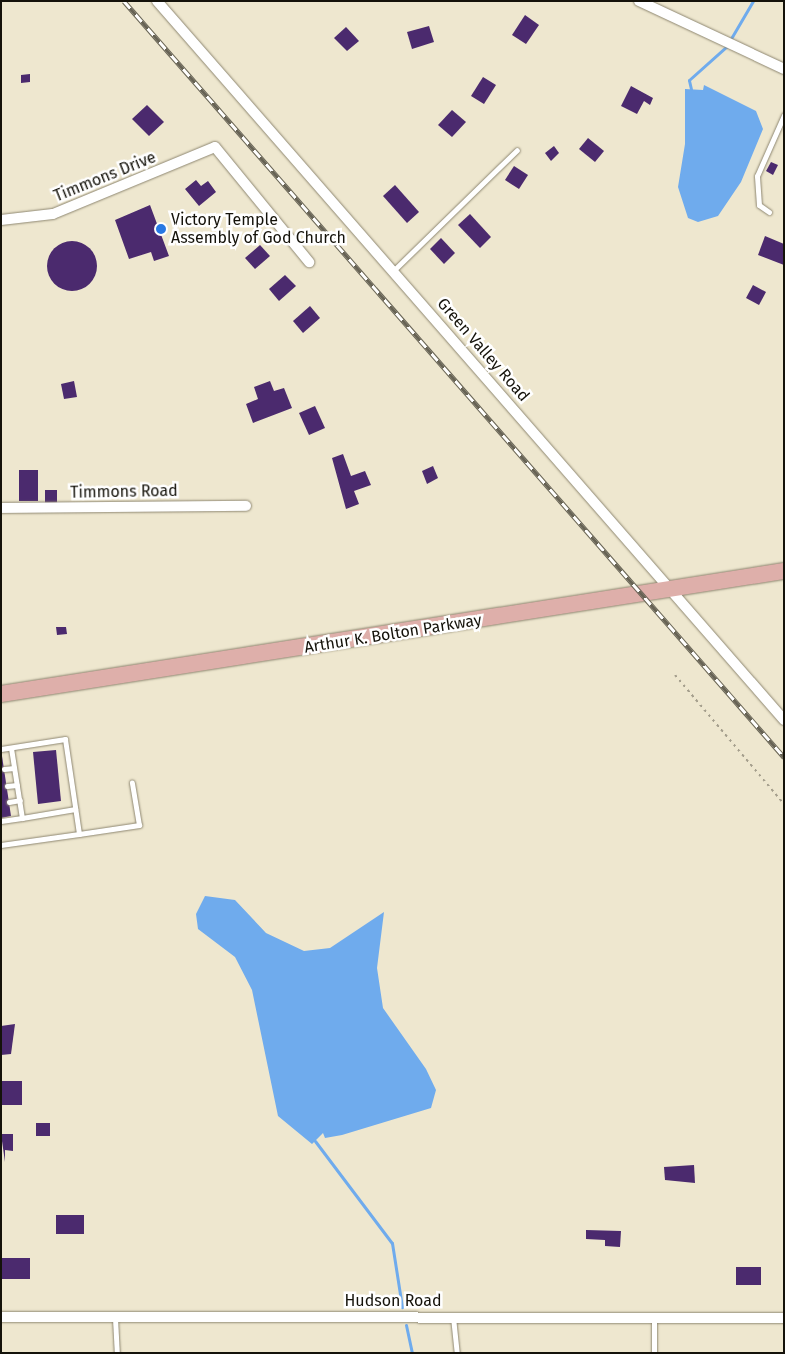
<!DOCTYPE html>
<html>
<head>
<meta charset="utf-8">
<style>
	body { margin:0 }
	#map { position:relative; width:785px; height:1354px; overflow:hidden; background:#eee7cf; font-family:"Fira Sans",sans-serif }
	div>[style] { position:absolute }
	[style*='--x'] { left:calc(var(--x)*1px); top:calc(var(--y)*1px); width:calc(var(--w)*1px); rotate:calc(var(--a)*1deg) }
	.water>* { inset:0; background:#6fabed }
	.stream>* { height:3px; margin:-1.5px; padding:0 1.5px; transform-origin:1.5px; border-radius:1.5px; background:#6fabed }
	.building>* { inset:0; background:#4b2a6e }
	.round { border-radius:50% }
	.path>* { height:2px; margin-top:-1px; transform-origin:0; background:repeating-linear-gradient(90deg,#a49e8c 0 2.5px,transparent 0 6.5px) }
	.roads { filter:drop-shadow(0 0 1px #8e8771) drop-shadow(0 0 1px #8e8771) }
	.lane>* { height:5px; margin:-2.5px; padding:0 2.5px; transform-origin:2.5px; border-radius:2.5px; background:#fff }
	.street>* { height:10px; margin:-5px; padding:0 5px; transform-origin:5px; border-radius:5px; background:#fff }
	.primary>* { height:16px; margin:-8px; padding:0 8px; transform-origin:8px; border-radius:8px; background:#deafaa }
	.rail>* { height:5px; margin-top:-2.5px; transform-origin:0; background:repeating-linear-gradient(90deg,#fff 0 9px,#676355 0 18px); box-sizing:border-box; border-block:1px solid #676355 }
	.dots>* { width:14px; height:14px; translate:-50% -50%; box-sizing:border-box; border:2px solid #fff; border-radius:50% }
	span { translate:-50% -50%; white-space:nowrap; text-align:center; line-height:1.15; -webkit-text-stroke:5px #fff; paint-order:stroke }
	.street-label { font-size:16px; color:#14120a }
	.poi-label { font-size:16px; color:#14120a }
	.left { translate:0 -50%; text-align:left }
	.frame { position:absolute; inset:0; border:2px solid #14120a; pointer-events:none }
</style>
</head>
<body>
<div id="map">
	<div class="water">
		<div style="clip-path:polygon(704px 85px,756px 111px,763px 129px,741px 182px,718px 216px,698px 222px,688px 218px,678px 187px,685px 144px,685px 89px,703px 90px)"></div>
		<div style="clip-path:polygon(205px 896px,235px 900px,266px 933px,304px 951px,330px 948px,384px 912px,377px 968px,383px 1008px,426px 1069px,436px 1090px,431px 1108px,342px 1135px,325px 1138px,323px 1133px,312px 1144px,278px 1116px,252px 990px,235px 957px,198px 929px,196px 914px)"></div>
	</div>
	<div class="stream">
		<div style="--x:691;--y:89;--w:9;--a:-103"></div>
		<div style="--x:689;--y:80;--w:50;--a:-41.7"></div>
		<div style="--x:726;--y:47;--w:53;--a:-59.6"></div>
		<div style="--x:315;--y:1141;--w:128;--a:53"></div>
		<div style="--x:392;--y:1243;--w:65;--a:81.1"></div>
		<div style="--x:406;--y:1325;--w:29;--a:78"></div>
	</div>
	<div class="building">
		<div style="clip-path:polygon(525px 15px,539px 25px,526px 44px,512px 35px)"></div>
		<div style="clip-path:polygon(429px 26px,434px 42px,412px 49px,407px 32px)"></div>
		<div style="clip-path:polygon(346px 27px,359px 41px,347px 51px,334px 38px)"></div>
		<div style="clip-path:polygon(30px 74px,30px 82px,21px 83px,21px 75px)"></div>
		<div style="clip-path:polygon(483px 77px,496px 85px,484px 104px,471px 96px)"></div>
		<div style="clip-path:polygon(631px 86px,653px 98px,650px 105px,644px 101px,637px 114px,621px 106px)"></div>
		<div style="clip-path:polygon(147px 105px,164px 122px,149px 136px,132px 119px)"></div>
		<div style="clip-path:polygon(452px 110px,466px 122px,452px 137px,438px 125px)"></div>
		<div style="clip-path:polygon(588px 138px,604px 151px,595px 162px,579px 149px)"></div>
		<div style="clip-path:polygon(554px 146px,559px 153px,551px 161px,545px 153px)"></div>
		<div style="clip-path:polygon(771px 162px,778px 165px,773px 175px,766px 171px)"></div>
		<div style="clip-path:polygon(514px 166px,528px 175px,519px 189px,505px 180px)"></div>
		<div style="clip-path:polygon(196px 180px,201px 186px,208px 181px,216px 192px,199px 206px,185px 189px)"></div>
		<div style="clip-path:polygon(395px 185px,419px 212px,407px 223px,383px 196px)"></div>
		<div style="clip-path:polygon(150px 205px,169px 256px,154px 261px,151px 252px,129px 259px,115px 220px)"></div>
		<div style="clip-path:polygon(470px 214px,491px 237px,480px 248px,458px 225px)"></div>
		<div style="clip-path:polygon(765px 236px,784px 244px,784px 265px,758px 255px)"></div>
		<div style="clip-path:polygon(441px 238px,455px 253px,444px 264px,430px 249px)"></div>
		<div class="round" style="left:47px;top:241px;width:50px;height:50px"></div>
		<div style="clip-path:polygon(260px 245px,270px 256px,255px 269px,245px 258px)"></div>
		<div style="clip-path:polygon(285px 275px,296px 286px,279px 301px,269px 289px)"></div>
		<div style="clip-path:polygon(753px 285px,766px 292px,759px 305px,746px 298px)"></div>
		<div style="clip-path:polygon(310px 306px,320px 318px,303px 333px,293px 321px)"></div>
		<div style="clip-path:polygon(74px 381px,77px 397px,64px 399px,61px 384px)"></div>
		<div style="clip-path:polygon(270px 381px,274px 391px,284px 388px,292px 408px,253px 423px,246px 404px,258px 399px,254px 387px)"></div>
		<div style="clip-path:polygon(315px 406px,325px 428px,309px 435px,299px 413px)"></div>
		<div style="clip-path:polygon(343px 454px,351px 476px,365px 471px,371px 485px,354px 491px,359px 504px,346px 509px,332px 458px)"></div>
		<div style="clip-path:polygon(433px 466px,438px 478px,427px 484px,422px 471px)"></div>
		<div style="clip-path:polygon(19px 470px,38px 470px,38px 501px,19px 501px)"></div>
		<div style="clip-path:polygon(45px 490px,57px 490px,57px 503px,45px 503px)"></div>
		<div style="clip-path:polygon(56px 627px,66px 627px,67px 634px,57px 635px)"></div>
		<div style="clip-path:polygon(56px 750px,61px 801px,38px 804px,33px 752px)"></div>
		<div style="clip-path:polygon(2px 756px,11px 816px,1px 818px,1px 757px)"></div>
		<div style="clip-path:polygon(15px 1024px,11px 1054px,1px 1055px,1px 1026px)"></div>
		<div style="clip-path:polygon(1px 1081px,22px 1081px,22px 1105px,1px 1105px)"></div>
		<div style="clip-path:polygon(36px 1123px,50px 1123px,50px 1136px,36px 1136px)"></div>
		<div style="clip-path:polygon(1px 1134px,13px 1134px,13px 1151px,5px 1150px,5px 1162px)"></div>
		<div style="clip-path:polygon(694px 1165px,695px 1183px,665px 1180px,664px 1167px)"></div>
		<div style="clip-path:polygon(56px 1215px,84px 1215px,84px 1234px,56px 1234px)"></div>
		<div style="clip-path:polygon(586px 1230px,621px 1231px,620px 1247px,605px 1246px,605px 1240px,586px 1239px)"></div>
		<div style="clip-path:polygon(1px 1258px,30px 1258px,30px 1279px,1px 1279px)"></div>
		<div style="clip-path:polygon(736px 1267px,761px 1267px,761px 1285px,736px 1285px)"></div>
	</div>
	<div class="path">
		<div style="--x:675;--y:675;--w:169;--a:49.8"></div>
	</div>
	<div class="roads">
		<div class="lane">
			<div style="--x:769;--y:212;--w:12;--a:-145"></div>
			<div style="--x:759;--y:205;--w:29;--a:-94"></div>
			<div style="--x:757;--y:176;--w:67;--a:-66.1"></div>
			<div style="--x:393;--y:271;--w:173;--a:-44.3"></div>
			<div style="--x:11;--y:748;--w:71;--a:81.1"></div>
			<div style="--x:22;--y:818;--w:54;--a:-9.6"></div>
			<div style="--x:1;--y:749;--w:65;--a:-8.9"></div>
			<div style="--x:65;--y:739;--w:96;--a:81.6"></div>
			<div style="--x:79;--y:834;--w:79;--a:172"></div>
			<div style="--x:4;--y:769;--w:10;--a:-6"></div>
			<div style="--x:7;--y:786;--w:10;--a:-6"></div>
			<div style="--x:9;--y:802;--w:11;--a:-10"></div>
			<div style="--x:1;--y:821;--w:21;--a:-8"></div>
			<div style="--x:79;--y:834;--w:61;--a:-8.5"></div>
			<div style="--x:139;--y:825;--w:43;--a:-99.5"></div>
			<div style="--x:453;--y:1317;--w:36;--a:84"></div>
			<div style="--x:115;--y:1318;--w:35;--a:87"></div>
			<div style="--x:654;--y:1353;--w:33;--a:-90"></div>
		</div>
		<div class="street">
			<div style="--x:157;--y:1;--w:954;--a:48.91"></div>
			<div style="--x:639;--y:1;--w:160;--a:25.1"></div>
			<div style="--x:1;--y:220;--w:52;--a:-6.6"></div>
			<div style="--x:53;--y:214;--w:175;--a:-22.5"></div>
			<div style="--x:215;--y:147;--w:149;--a:50.7"></div>
			<div style="--x:1;--y:508;--w:245;--a:-0.5"></div>
			<div style="--x:1;--y:1317;--w:783;--a:0.07"></div>
		</div>
		<div class="primary">
			<div style="--x:1;--y:694;--w:793;--a:-8.93"></div>
		</div>
	</div>
	<div class="rail">
		<div style="--x:124;--y:1;--w:1004;--a:48.88"></div>
	</div>
	<div class="dots">
		<div style="left:161px;top:229px;background:#2878e3"></div>
	</div>
	<div class="street-label">
		<span style="left:105px;top:177px;rotate:-22deg">Timmons Drive</span>
		<span style="left:483px;top:350px;rotate:49deg">Green Valley Road</span>
		<span style="left:124px;top:492px;rotate:-1deg">Timmons Road</span>
		<span style="left:393px;top:634px;rotate:-9deg">Arthur K. Bolton Parkway</span>
		<span style="left:393px;top:1301px">Hudson Road</span>
	</div>
	<div class="poi-label">
		<span class="left" style="left:171px;top:229px">Victory Temple<br>Assembly of God Church</span>
	</div>
	<div class="frame"></div>
</div>
</body>
</html>
